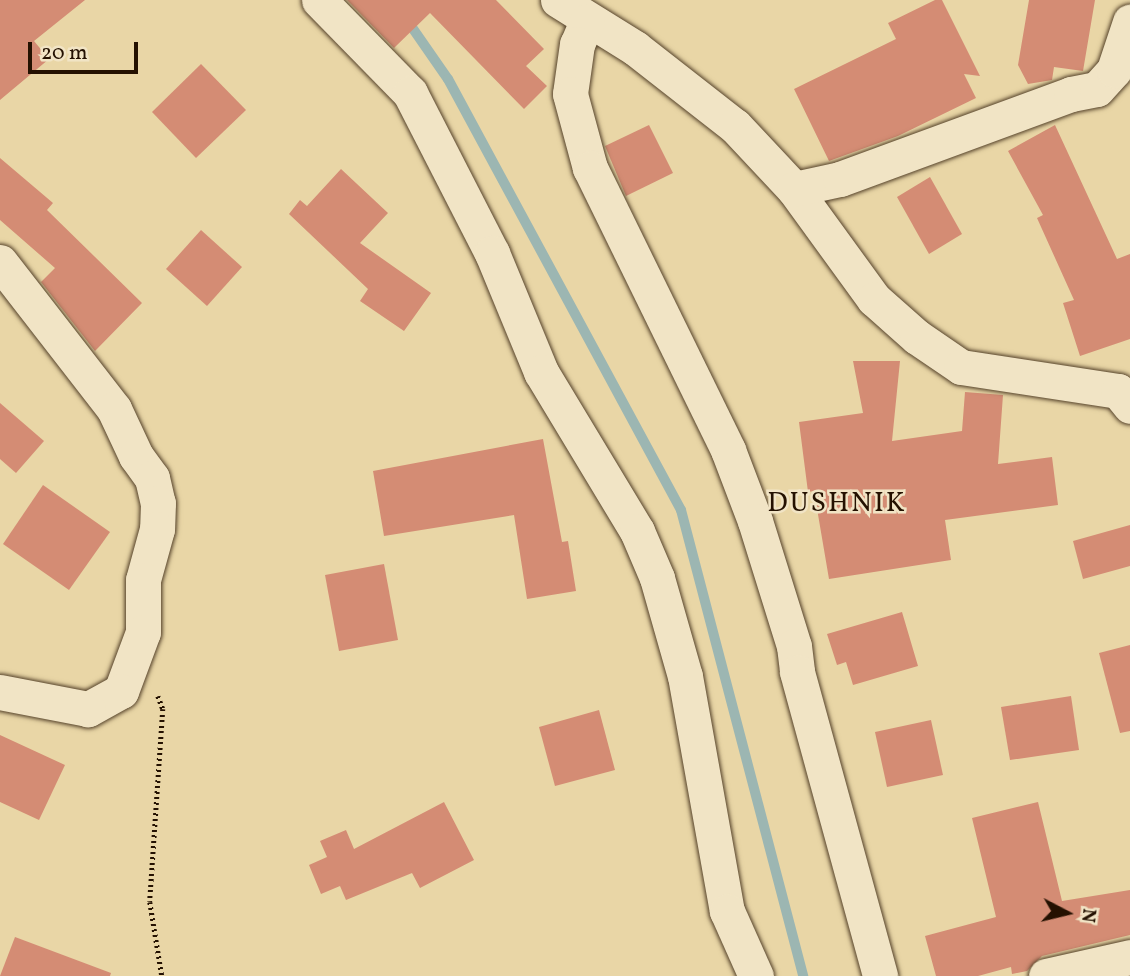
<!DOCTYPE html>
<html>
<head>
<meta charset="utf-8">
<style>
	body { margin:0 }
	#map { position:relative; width:1130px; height:976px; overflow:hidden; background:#e9d6a6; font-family:Vollkorn,serif }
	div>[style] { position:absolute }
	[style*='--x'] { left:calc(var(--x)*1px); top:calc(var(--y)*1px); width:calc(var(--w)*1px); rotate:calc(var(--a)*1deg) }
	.stream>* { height:10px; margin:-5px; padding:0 5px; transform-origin:5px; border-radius:5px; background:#9cb6b2 }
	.building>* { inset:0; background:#d48c74 }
	.path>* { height:4.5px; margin-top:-2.25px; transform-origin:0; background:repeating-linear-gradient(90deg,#241101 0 2px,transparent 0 5.5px) }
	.roads { filter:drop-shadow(0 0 2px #55422a) drop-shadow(0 0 2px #55422a) }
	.minor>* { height:35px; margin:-17.5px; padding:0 17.5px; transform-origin:17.5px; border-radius:17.5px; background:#f1e4c5 }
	span { translate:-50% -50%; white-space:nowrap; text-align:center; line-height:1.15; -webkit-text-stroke:5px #f1e4c5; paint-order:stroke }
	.quarter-label { font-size:28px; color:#241101; letter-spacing:2px }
	.north { position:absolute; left:1032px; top:878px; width:70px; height:70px; -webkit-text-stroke:5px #f1e4c5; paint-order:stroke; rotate:97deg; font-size:19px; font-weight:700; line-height:28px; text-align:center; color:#241101 }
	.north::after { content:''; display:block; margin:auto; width:24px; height:32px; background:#241101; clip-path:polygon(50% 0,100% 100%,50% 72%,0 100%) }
	.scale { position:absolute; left:28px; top:42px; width:110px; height:32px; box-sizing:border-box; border:4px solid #241101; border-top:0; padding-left:9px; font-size:21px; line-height:24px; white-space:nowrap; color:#241101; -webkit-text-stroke:5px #f1e4c5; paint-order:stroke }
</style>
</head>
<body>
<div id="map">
	<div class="stream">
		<div style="--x:393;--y:0;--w:96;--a:55.2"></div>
		<div style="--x:448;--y:79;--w:490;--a:61.6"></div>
		<div style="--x:681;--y:510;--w:482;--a:75.3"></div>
	</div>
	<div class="building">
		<div style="clip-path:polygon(0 0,85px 0,34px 41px,49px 59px,0 100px)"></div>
		<div style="clip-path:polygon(347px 0,496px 0,544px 49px,526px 66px,547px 86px,524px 109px,430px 13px,394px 48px)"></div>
		<div style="clip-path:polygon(935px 0,942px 0,980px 76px,964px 74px,976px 98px,898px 136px,829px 161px,794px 89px,896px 39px,888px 23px)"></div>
		<div style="clip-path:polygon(1029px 0,1095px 0,1083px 71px,1054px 67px,1052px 80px,1028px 84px,1018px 65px)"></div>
		<div style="clip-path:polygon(201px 64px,246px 110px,196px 158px,152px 112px)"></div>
		<div style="clip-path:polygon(649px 125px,673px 173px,626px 196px,605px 146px)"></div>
		<div style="clip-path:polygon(1055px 125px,1117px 259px,1130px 254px,1130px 339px,1080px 356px,1063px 303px,1074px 300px,1037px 218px,1043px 215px,1008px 151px)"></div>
		<div style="clip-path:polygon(0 158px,53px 203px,47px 210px,142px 303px,95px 351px,41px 282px,55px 268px,0 220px)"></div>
		<div style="clip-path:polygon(341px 169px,388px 213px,360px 243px,431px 293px,404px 331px,360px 301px,368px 289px,289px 214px,300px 200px,307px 206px)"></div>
		<div style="clip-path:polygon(930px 177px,962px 234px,929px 254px,897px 197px)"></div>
		<div style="clip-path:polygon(201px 230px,242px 267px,207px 306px,166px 269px)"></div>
		<div style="clip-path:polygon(853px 361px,900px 361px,892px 441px,962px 431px,965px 392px,1003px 395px,998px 464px,1052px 457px,1058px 505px,945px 520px,951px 560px,829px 579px,814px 491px,808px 492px,799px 422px,863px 413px)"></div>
		<div style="clip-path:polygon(0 403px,44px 441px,16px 473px,0 459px)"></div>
		<div style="clip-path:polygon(543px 439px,562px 542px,568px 541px,576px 591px,527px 599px,514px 515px,384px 536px,373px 471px)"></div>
		<div style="clip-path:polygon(43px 485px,110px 532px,69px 590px,3px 544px)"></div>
		<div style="clip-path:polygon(1130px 525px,1130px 566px,1083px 579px,1073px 541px)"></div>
		<div style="clip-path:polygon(384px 564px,398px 640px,339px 651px,325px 575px)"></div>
		<div style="clip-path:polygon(902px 612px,918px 666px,853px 685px,846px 662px,837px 665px,827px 634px)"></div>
		<div style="clip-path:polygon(1130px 645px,1130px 731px,1120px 733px,1099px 653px)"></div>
		<div style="clip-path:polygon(1071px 696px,1079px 750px,1010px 760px,1001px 707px)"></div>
		<div style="clip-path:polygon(599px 710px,615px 770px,555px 786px,539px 727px)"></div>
		<div style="clip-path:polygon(931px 720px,943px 775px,887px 787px,875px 732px)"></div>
		<div style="clip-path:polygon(0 735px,65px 765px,39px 820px,0 802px)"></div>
		<div style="clip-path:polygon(444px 802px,474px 860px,420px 888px,412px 873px,346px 900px,340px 886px,321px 894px,309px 865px,327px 857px,320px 841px,346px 830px,354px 849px)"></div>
		<div style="clip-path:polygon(1038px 802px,1062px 901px,1130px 890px,1130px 935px,1042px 956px,1027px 971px,1012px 974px,1011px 967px,978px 976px,936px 976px,925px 936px,996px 917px,972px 818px)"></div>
		<div style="clip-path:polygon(15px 937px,111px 973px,110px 976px,0 976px)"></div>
	</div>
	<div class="path">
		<div style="--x:158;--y:696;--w:14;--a:69"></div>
		<div style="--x:163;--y:709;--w:193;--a:93.9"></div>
		<div style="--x:150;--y:902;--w:75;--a:80.8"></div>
	</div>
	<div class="roads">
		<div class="minor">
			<div style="--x:319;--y:0;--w:130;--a:45.6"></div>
			<div style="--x:410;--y:93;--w:180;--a:62.9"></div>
			<div style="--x:492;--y:253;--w:129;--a:67.6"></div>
			<div style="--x:541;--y:372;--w:186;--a:58.9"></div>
			<div style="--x:637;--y:531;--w:51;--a:66.9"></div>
			<div style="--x:657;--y:578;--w:102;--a:74.1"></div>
			<div style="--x:685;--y:676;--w:239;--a:79.9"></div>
			<div style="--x:727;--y:911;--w:71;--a:66"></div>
			<div style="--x:558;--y:0;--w:91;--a:31.9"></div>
			<div style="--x:635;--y:48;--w:127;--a:38"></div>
			<div style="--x:735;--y:126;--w:86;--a:46.9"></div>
			<div style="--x:794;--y:189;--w:136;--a:54"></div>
			<div style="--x:874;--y:299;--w:57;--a:41.5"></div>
			<div style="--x:917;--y:337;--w:53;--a:34.3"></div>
			<div style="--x:961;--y:367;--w:159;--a:8.7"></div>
			<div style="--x:1118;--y:391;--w:19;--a:51"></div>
			<div style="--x:587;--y:21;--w:25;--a:113"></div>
			<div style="--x:577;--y:44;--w:50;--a:98"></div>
			<div style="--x:570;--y:94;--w:77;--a:74.9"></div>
			<div style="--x:590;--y:168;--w:314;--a:63.9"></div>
			<div style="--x:728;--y:450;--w:76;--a:69.2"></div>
			<div style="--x:755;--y:521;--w:131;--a:72.7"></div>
			<div style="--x:794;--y:646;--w:26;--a:83"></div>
			<div style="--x:797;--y:672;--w:315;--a:74.7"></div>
			<div style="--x:794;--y:189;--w:47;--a:-12.3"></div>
			<div style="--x:840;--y:179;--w:246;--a:-20.2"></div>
			<div style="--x:1071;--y:94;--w:26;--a:-11"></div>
			<div style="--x:1097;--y:89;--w:25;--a:-48"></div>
			<div style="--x:1114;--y:70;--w:51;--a:-71.6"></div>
			<div style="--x:0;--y:262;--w:186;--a:52.2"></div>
			<div style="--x:114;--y:409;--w:52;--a:64.9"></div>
			<div style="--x:136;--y:456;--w:27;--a:54"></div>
			<div style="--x:152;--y:478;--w:26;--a:77"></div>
			<div style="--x:158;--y:503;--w:26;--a:92"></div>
			<div style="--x:157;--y:529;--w:53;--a:105.4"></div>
			<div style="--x:143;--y:580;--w:52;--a:90"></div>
			<div style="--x:143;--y:632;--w:63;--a:110.4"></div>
			<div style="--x:121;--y:691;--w:38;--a:151"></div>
			<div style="--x:88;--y:709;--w:90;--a:-169.1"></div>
			<div style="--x:1046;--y:976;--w:86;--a:-12.7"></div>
		</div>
	</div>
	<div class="quarter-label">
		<span style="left:837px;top:504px">DUSHNIK</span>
	</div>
	<div class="north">N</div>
	<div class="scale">20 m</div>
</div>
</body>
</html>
